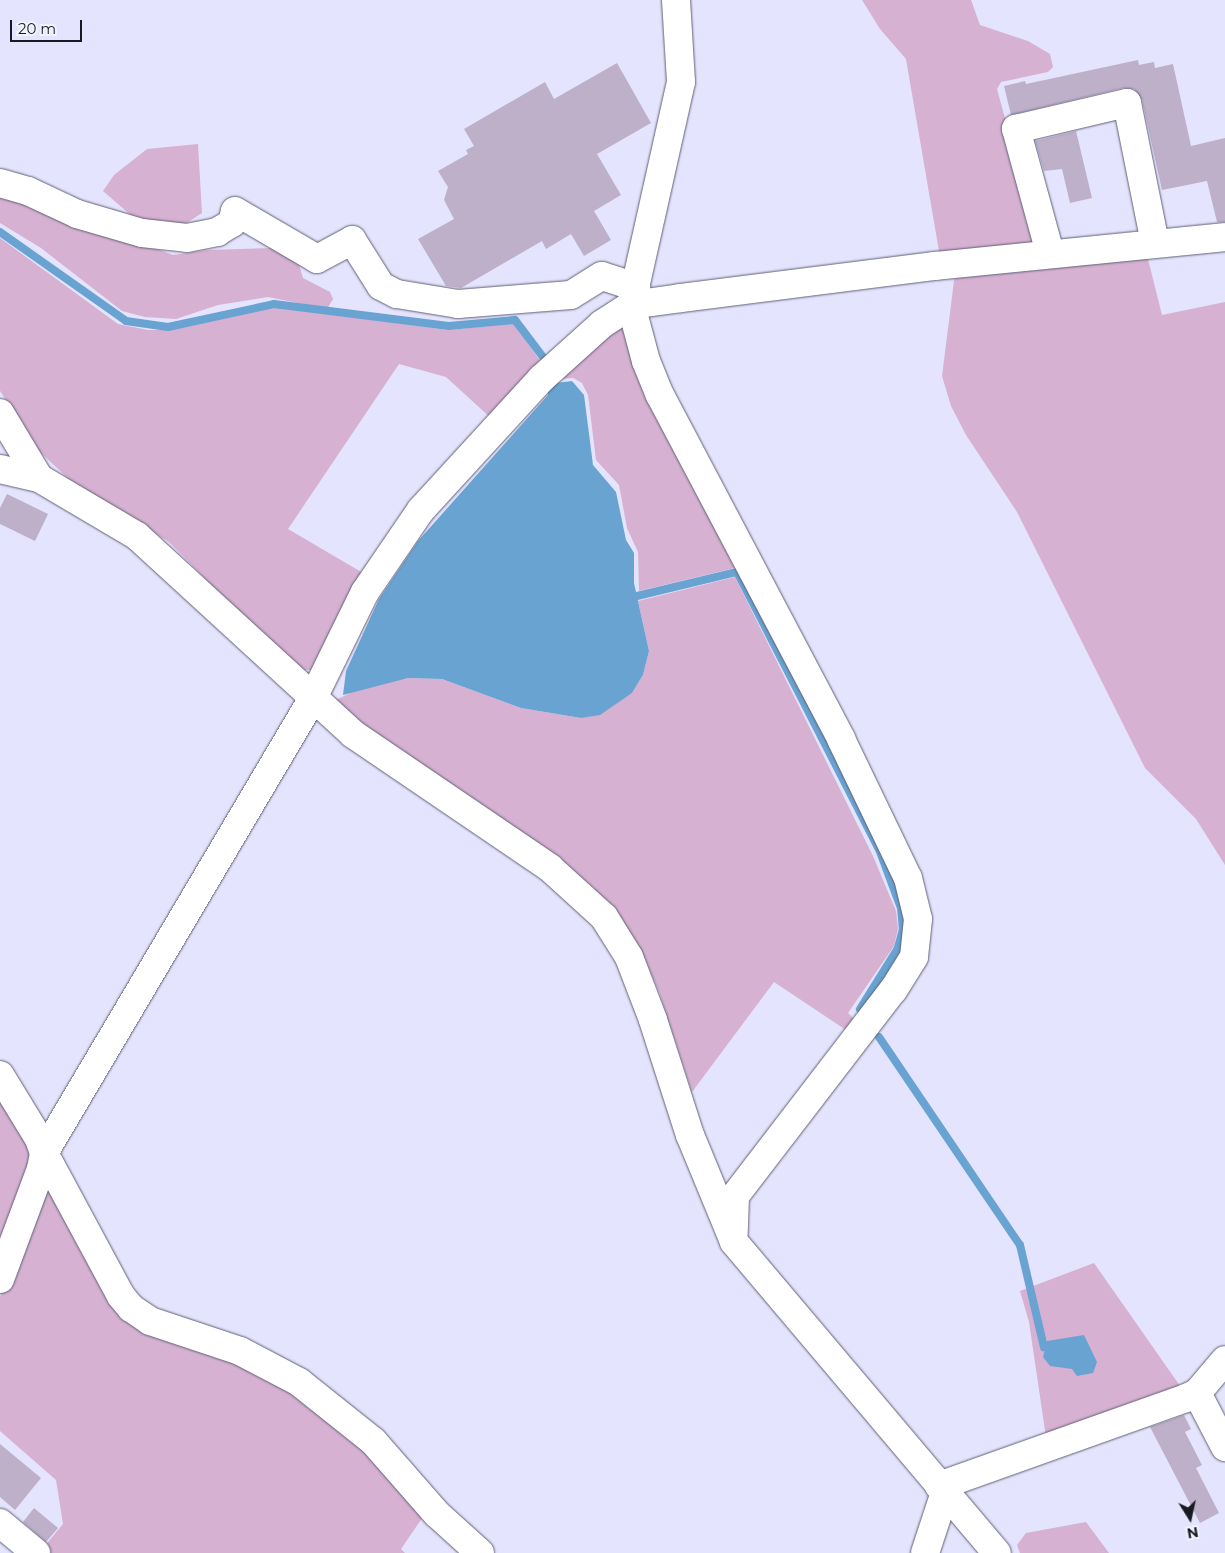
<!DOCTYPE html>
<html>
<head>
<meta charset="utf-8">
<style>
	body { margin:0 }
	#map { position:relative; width:1225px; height:1553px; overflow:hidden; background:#e4e4fe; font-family:Montserrat,sans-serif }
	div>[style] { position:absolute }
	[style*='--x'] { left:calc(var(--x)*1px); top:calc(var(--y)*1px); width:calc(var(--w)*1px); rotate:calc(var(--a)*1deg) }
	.green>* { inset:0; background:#d6b1d1 }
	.water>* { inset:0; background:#69a3d1 }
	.stream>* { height:8px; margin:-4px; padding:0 4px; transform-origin:4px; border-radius:4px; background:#69a3d1 }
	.building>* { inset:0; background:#bdb0c8 }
	.roads { filter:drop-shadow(0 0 1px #605f75) drop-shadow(0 0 1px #605f75) }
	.minor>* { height:28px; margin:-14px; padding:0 14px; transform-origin:14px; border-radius:14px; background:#fff }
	span { translate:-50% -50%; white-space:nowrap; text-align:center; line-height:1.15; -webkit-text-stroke:4.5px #f3f3fd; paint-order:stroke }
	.north { position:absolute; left:1165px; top:1493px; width:50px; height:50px; -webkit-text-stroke:4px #f3f3fd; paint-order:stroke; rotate:170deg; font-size:14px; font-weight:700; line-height:20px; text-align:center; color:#191922 }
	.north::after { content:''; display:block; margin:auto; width:18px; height:22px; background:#191922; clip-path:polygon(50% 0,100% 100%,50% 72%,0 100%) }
	.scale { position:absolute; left:10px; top:20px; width:72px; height:22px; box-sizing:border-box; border:2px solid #191922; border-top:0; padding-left:6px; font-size:15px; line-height:18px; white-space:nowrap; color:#191922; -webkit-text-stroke:4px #f3f3fd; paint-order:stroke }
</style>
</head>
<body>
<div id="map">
	<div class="green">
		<div style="clip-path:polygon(862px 0,971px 0,980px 25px,1028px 41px,1050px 54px,1053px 67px,1048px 72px,1001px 82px,997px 89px,1039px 243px,940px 257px,906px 59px,880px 29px)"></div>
		<div style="clip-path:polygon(198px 144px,202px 213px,179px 228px,141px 224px,103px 191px,114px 175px,147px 149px)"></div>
		<div style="clip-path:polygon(0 188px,173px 255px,207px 250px,272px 248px,296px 254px,303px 278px,330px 292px,333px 299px,327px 309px,268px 297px,218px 305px,176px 319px,145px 317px,122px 311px,41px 248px,0 223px)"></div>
		<div style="clip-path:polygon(0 238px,118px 324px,148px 330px,167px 330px,275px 307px,448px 330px,514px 324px,544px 366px,493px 420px,446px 377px,399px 364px,288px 529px,363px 573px,312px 670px,296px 670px,169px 542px,71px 481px,41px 453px,0 391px)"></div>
		<div style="clip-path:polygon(1146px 251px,1162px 315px,1225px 302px,1225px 865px,1196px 819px,1145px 768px,1017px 512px,966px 435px,951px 406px,942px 376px,955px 273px)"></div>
		<div style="clip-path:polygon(626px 321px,739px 567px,639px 591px,638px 552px,627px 528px,619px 485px,596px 460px,588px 395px,582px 383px,573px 378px,560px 379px)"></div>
		<div style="clip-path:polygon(735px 577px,873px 856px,896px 911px,898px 929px,894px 946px,848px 1013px,857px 1022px,849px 1032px,774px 982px,692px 1092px,659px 992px,645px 960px,594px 888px,549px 851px,355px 720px,334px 701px,360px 688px,382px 683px,408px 678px,442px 679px,521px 708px,581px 718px,632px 693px,643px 675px,649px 651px,638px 601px)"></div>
		<div style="clip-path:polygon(0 1084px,38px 1150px,0 1262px)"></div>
		<div style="clip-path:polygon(45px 1175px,121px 1306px,302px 1390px,427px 1511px,401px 1549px,405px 1553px,49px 1553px,43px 1548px,63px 1524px,56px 1480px,0 1431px,0 1297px)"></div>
		<div style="clip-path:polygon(1094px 1263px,1185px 1393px,1047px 1444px,1029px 1322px,1020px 1291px)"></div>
		<div style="clip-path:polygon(1086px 1522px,1109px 1553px,1020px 1553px,1017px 1545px,1026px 1533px)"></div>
	</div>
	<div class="water">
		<div style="clip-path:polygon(572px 381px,584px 395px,593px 465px,616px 492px,626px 540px,634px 553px,634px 583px,649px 651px,643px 675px,632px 693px,600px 715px,581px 718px,521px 708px,442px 679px,408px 678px,343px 695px,346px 671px,379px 599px,418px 541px,548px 395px,548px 390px,557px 383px)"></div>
		<div style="clip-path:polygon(1084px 1335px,1097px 1362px,1093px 1373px,1077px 1376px,1072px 1369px,1050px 1366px,1043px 1357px,1047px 1341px)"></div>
	</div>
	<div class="stream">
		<div style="--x:0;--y:232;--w:154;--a:35.2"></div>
		<div style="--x:126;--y:321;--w:42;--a:8.1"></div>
		<div style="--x:168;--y:327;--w:108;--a:-12.2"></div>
		<div style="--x:274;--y:304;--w:176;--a:7.2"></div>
		<div style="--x:449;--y:326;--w:66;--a:-5.2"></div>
		<div style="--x:515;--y:320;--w:46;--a:52.9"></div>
		<div style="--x:637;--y:596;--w:103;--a:-13.5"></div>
		<div style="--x:737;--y:572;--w:311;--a:62.9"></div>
		<div style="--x:879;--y:849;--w:63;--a:69.6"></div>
		<div style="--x:901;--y:908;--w:21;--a:85"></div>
		<div style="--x:903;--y:929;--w:20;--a:105"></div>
		<div style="--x:898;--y:948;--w:72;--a:121.9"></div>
		<div style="--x:879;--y:1037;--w:251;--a:55.9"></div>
		<div style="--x:1020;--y:1245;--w:105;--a:76.8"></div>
	</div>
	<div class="building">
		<div style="clip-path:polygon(1138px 60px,1139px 65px,1154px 62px,1155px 68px,1173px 64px,1191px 146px,1225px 138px,1225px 222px,1217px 222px,1207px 181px,1162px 190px,1142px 100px,1134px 89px,1123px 88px,1011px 115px,1004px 86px,1025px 81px,1026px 84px)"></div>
		<div style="clip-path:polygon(617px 63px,651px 123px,597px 154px,621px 195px,594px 211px,611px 240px,584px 256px,571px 234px,546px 249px,542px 241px,461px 288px,446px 286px,418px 239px,454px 219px,444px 200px,448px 187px,438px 171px,468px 154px,466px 150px,474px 146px,464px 129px,545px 82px,554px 99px)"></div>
		<div style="clip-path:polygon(1076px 131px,1092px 198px,1070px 203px,1062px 169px,1044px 171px,1035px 141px)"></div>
		<div style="clip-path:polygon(7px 494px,48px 514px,35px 541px,0 524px,0 508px)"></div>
		<div style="clip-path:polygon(1184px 1415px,1191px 1429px,1185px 1432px,1202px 1465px,1196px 1468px,1219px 1513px,1200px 1523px,1150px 1427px)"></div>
		<div style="clip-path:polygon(0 1444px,41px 1478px,15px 1510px,0 1497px)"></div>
		<div style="clip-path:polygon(34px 1508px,58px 1528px,46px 1542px,23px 1522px)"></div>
	</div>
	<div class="roads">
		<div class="minor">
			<div style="--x:676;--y:0;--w:82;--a:86.5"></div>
			<div style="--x:681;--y:82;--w:229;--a:102.6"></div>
			<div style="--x:631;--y:305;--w:58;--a:75"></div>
			<div style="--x:646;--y:361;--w:37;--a:68"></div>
			<div style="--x:660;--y:395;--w:389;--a:62.2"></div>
			<div style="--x:841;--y:739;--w:154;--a:64.3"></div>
			<div style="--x:908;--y:878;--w:42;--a:76.3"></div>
			<div style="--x:918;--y:919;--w:38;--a:96"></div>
			<div style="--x:914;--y:957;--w:39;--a:122"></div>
			<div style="--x:893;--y:990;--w:260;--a:127.5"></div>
			<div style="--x:735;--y:1196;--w:37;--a:92"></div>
			<div style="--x:0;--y:183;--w:29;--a:16"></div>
			<div style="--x:28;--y:191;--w:54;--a:25.1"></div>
			<div style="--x:77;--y:214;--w:68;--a:16.3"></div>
			<div style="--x:142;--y:233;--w:45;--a:6.3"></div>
			<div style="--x:187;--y:238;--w:31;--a:-11"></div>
			<div style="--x:217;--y:232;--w:17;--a:-31"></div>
			<div style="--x:232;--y:223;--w:12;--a:-76"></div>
			<div style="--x:235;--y:211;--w:95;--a:30.3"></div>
			<div style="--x:317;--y:259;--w:40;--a:-28"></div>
			<div style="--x:352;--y:240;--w:54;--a:57.8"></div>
			<div style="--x:381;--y:286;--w:18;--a:27"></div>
			<div style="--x:397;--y:294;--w:62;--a:9.3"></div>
			<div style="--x:458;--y:304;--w:113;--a:-4.6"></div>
			<div style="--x:571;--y:295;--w:36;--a:-32"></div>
			<div style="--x:602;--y:276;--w:36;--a:18"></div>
			<div style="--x:1050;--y:253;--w:129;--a:-105.3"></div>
			<div style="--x:1016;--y:129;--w:114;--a:-13.2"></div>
			<div style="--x:1127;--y:103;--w:143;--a:78.7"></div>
			<div style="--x:0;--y:413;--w:76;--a:59"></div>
			<div style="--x:0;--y:469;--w:40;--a:13"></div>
			<div style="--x:39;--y:478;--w:114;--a:30.6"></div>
			<div style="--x:137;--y:536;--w:293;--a:42.5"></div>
			<div style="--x:353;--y:734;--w:238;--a:34.2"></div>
			<div style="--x:550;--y:868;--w:73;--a:42.2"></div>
			<div style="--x:604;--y:917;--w:47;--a:58"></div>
			<div style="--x:629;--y:957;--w:67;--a:69.1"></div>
			<div style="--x:653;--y:1020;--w:121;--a:72.2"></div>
			<div style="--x:690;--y:1135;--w:116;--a:67.6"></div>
			<div style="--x:734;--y:1242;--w:407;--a:49.8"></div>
			<div style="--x:0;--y:1075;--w:75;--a:58.6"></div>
			<div style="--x:39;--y:1139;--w:15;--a:70"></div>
			<div style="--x:44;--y:1153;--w:162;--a:61.7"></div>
			<div style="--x:121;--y:1296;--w:16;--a:50"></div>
			<div style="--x:131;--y:1308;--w:23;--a:34"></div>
			<div style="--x:150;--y:1321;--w:95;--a:18.4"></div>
			<div style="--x:240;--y:1351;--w:67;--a:27.7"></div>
			<div style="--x:299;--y:1382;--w:95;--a:38.6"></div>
			<div style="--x:373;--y:1441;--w:97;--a:48.8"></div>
			<div style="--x:437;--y:1514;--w:58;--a:42.2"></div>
			<div style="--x:0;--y:1279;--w:117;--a:-69.6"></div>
			<div style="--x:41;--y:1169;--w:16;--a:-79"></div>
			<div style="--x:44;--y:1153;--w:529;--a:-59.41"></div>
			<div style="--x:313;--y:698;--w:118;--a:-63.9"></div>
			<div style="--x:365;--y:592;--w:99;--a:-55.7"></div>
			<div style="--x:421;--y:510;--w:178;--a:-47.5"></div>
			<div style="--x:541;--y:379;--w:82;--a:-42"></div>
			<div style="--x:602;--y:324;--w:35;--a:-33"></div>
			<div style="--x:631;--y:305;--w:50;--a:-8"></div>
			<div style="--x:681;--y:298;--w:256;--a:-7.2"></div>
			<div style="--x:935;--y:266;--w:291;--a:-5.7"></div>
			<div style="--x:1197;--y:1393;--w:61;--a:62.6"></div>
			<div style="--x:939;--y:1486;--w:262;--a:-19.6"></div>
			<div style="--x:1186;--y:1398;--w:12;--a:-24"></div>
			<div style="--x:1197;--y:1393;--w:43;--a:-49.7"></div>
			<div style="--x:0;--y:1523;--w:47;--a:39.8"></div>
			<div style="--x:925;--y:1553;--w:64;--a:-71.8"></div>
		</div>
	</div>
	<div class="north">N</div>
	<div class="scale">20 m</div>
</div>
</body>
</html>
